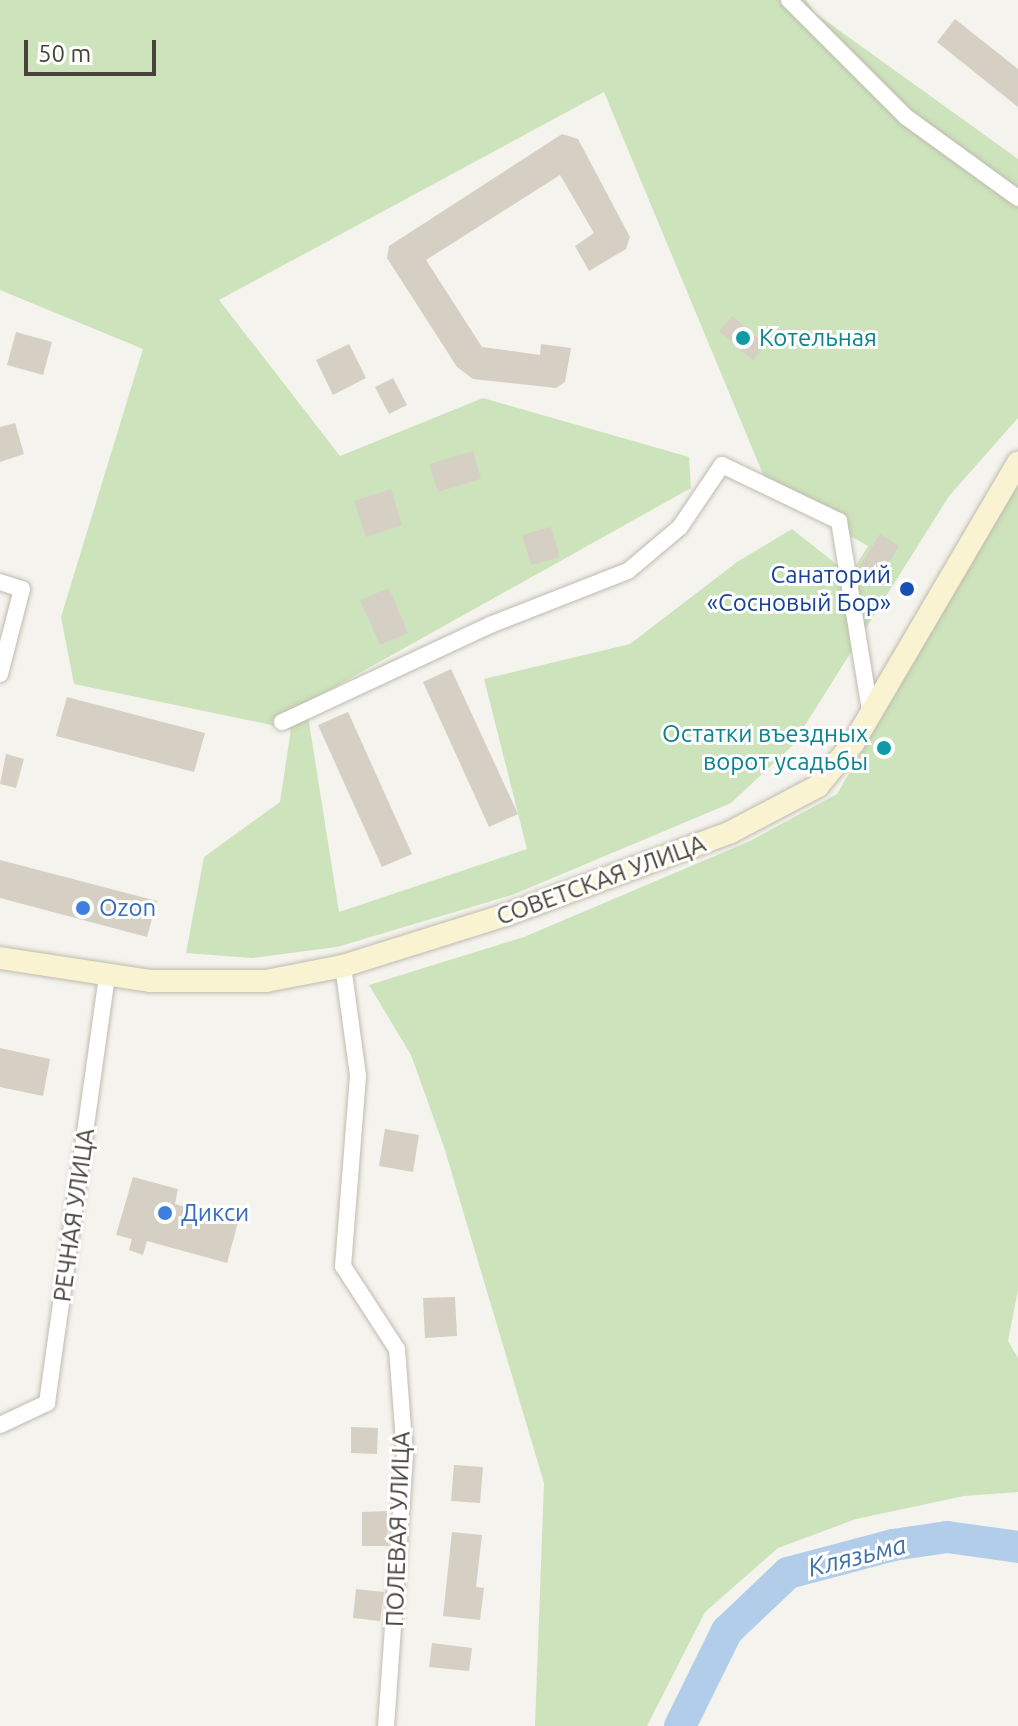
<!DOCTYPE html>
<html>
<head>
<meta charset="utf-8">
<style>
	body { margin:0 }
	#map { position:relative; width:1018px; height:1726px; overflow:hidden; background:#f4f3ed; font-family:Ubuntu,sans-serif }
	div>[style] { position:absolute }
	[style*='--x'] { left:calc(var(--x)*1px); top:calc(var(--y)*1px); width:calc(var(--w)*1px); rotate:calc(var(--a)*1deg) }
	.green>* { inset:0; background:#cde3bb }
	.river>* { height:32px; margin:-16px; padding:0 16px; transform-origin:16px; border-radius:16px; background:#b1cde9 }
	.building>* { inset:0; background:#d5d0c3 }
	.roads { filter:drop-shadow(0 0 2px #bfbbb0) drop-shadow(0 0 2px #bfbbb0) }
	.street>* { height:16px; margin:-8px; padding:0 8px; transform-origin:8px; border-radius:8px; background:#fff }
	.secondary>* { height:22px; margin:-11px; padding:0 11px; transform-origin:11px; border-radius:11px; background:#f9f3d2 }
	.dots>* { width:22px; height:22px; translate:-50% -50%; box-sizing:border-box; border:4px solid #fff; border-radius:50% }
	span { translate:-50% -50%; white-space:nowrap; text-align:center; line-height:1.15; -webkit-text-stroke:6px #fff; paint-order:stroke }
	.culture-label { font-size:24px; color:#0d838f }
	.left { translate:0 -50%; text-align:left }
	.right { translate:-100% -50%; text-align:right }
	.transit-label { font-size:24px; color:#164399 }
	.street-label { font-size:24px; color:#48443b }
	.shop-label { font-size:24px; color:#366cbe }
	.water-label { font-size:26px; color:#3f73a9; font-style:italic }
	.scale { position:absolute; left:24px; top:40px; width:132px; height:36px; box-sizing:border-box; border:4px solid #48443b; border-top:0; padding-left:10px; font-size:24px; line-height:28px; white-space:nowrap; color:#48443b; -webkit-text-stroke:6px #fff; paint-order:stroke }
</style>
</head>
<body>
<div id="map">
	<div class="green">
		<div style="clip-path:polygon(evenodd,0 0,806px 0,815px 13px,1018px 159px,1018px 418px,949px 496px,792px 746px,731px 803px,512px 895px,337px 947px,252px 958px,186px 953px,204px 857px,280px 802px,291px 729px,74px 684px,61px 617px,143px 349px,0 290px,0 0,604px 92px,770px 491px,868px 546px,850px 575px,792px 529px,737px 562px,630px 644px,484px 679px,527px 849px,339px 912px,306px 703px,691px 488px,689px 457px,483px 398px,340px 456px,219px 300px,604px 92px)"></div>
		<div style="clip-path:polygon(1018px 485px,1018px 1290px,1008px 1341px,1018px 1358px,1018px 1492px,964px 1496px,856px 1519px,778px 1548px,705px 1612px,647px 1726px,535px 1726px,544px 1483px,444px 1147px,411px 1055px,369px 985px,524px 937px,750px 841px,837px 794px)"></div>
	</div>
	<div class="river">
		<div style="--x:680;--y:1726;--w:106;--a:-63.7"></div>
		<div style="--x:727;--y:1631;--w:84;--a:-43.6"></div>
		<div style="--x:788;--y:1573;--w:109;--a:-14.9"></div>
		<div style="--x:893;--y:1545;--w:55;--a:-8.4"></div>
		<div style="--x:947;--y:1537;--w:72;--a:8"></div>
	</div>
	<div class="building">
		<div style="clip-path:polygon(955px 19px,1018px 69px,1018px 107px,937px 42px)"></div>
		<div style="clip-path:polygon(562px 134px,578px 139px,630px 237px,626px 249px,589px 271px,575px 246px,594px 233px,560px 175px,426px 260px,482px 347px,540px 355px,541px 344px,571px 348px,565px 382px,556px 388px,473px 379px,457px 367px,387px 258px,389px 246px)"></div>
		<div style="clip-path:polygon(732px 316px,766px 345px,753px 360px,719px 331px)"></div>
		<div style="clip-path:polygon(16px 332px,52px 342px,43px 375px,7px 365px)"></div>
		<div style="clip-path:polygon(349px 344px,366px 378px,333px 395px,316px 360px)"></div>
		<div style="clip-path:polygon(393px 378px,407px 405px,389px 414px,375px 387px)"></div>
		<div style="clip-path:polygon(15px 423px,24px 454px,0 462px,0 427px)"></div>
		<div style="clip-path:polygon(473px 451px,481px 479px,438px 492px,429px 464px)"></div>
		<div style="clip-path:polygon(391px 489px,402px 525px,366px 537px,354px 501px)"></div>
		<div style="clip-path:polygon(551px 527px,560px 557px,531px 565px,522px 535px)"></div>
		<div style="clip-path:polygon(880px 534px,899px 546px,875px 584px,858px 569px)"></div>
		<div style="clip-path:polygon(389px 588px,408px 633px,380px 645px,360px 600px)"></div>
		<div style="clip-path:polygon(451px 669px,518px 814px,489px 827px,423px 682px)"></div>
		<div style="clip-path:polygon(67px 697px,205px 733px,194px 772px,56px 736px)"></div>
		<div style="clip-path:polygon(348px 712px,412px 854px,382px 867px,318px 725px)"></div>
		<div style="clip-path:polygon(6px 754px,24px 759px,16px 788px,0 784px)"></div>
		<div style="clip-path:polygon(0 860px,157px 901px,147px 937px,0 898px)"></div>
		<div style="clip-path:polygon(0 1048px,50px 1059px,43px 1096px,0 1087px)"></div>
		<div style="clip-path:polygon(385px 1129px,419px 1135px,413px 1172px,379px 1166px)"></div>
		<div style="clip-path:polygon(133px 1177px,178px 1189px,175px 1204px,238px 1222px,227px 1263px,147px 1241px,143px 1255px,129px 1250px,132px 1239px,116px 1235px)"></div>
		<div style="clip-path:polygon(455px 1297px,457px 1336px,425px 1338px,423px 1298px)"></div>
		<div style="clip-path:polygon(351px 1427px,378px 1428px,377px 1454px,351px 1453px)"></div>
		<div style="clip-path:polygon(454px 1465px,483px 1467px,480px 1503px,451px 1501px)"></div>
		<div style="clip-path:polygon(387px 1511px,388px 1546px,362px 1546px,362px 1512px)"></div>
		<div style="clip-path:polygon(452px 1532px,482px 1535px,476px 1587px,484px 1588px,480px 1620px,443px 1616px)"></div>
		<div style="clip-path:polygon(356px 1589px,384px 1592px,380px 1621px,353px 1618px)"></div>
		<div style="clip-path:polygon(432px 1643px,472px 1648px,469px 1671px,429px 1667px)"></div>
	</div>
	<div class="roads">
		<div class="street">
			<div style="--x:789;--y:0;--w:165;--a:45"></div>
			<div style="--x:906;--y:117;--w:138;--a:35.9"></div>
			<div style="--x:0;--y:582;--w:23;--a:18"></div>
			<div style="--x:22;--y:589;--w:88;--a:104.5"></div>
			<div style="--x:282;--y:722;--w:230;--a:-25"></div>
			<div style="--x:490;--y:625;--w:148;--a:-21.4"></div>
			<div style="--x:628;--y:571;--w:68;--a:-40.2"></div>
			<div style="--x:680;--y:527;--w:75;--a:-55.9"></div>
			<div style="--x:722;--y:465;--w:130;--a:25.6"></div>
			<div style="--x:839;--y:521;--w:198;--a:80.7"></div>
			<div style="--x:343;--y:966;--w:111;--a:82.2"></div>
			<div style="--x:358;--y:1076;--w:191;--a:94.5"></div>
			<div style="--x:343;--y:1266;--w:99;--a:57"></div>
			<div style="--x:397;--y:1349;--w:106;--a:85.7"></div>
			<div style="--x:405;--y:1455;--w:272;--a:94"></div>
			<div style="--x:0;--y:1425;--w:52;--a:-25.1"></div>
			<div style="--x:47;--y:1403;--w:432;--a:-82"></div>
		</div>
		<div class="secondary">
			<div style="--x:0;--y:958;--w:153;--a:8.7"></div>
			<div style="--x:151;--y:981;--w:115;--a:0"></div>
			<div style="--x:266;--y:981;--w:78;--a:-11"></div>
			<div style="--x:343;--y:966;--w:171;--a:-17.4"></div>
			<div style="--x:506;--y:915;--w:238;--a:-20.2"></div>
			<div style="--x:729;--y:833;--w:101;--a:-27.8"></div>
			<div style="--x:818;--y:786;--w:57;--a:-50.7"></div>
			<div style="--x:854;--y:742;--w:324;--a:-59.6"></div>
		</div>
	</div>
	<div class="dots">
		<div style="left:743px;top:338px;background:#0f9aa8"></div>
		<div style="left:907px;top:589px;background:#1a4fb4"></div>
		<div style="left:884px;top:748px;background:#0f9aa8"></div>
		<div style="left:83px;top:908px;background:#3f7fe0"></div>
		<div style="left:165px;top:1213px;background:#3f7fe0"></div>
	</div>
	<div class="culture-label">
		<span class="left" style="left:759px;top:338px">Котельная</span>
		<span class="right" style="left:868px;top:748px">Остатки въездных<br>ворот усадьбы</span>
	</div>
	<div class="transit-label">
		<span class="right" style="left:891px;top:589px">Санаторий<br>«Сосновый Бор»</span>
	</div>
	<div class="street-label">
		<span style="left:601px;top:880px;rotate:-20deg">СОВЕТСКАЯ УЛИЦА</span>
		<span style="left:74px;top:1215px;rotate:-82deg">РЕЧНАЯ УЛИЦА</span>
		<span style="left:398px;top:1529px;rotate:-88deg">ПОЛЕВАЯ УЛИЦА</span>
	</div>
	<div class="shop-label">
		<span class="left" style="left:99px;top:908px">Ozon</span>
		<span class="left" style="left:181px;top:1213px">Дикси</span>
	</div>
	<div class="water-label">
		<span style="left:857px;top:1556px;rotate:-14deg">Клязьма</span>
	</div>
	<div class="scale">50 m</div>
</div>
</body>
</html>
